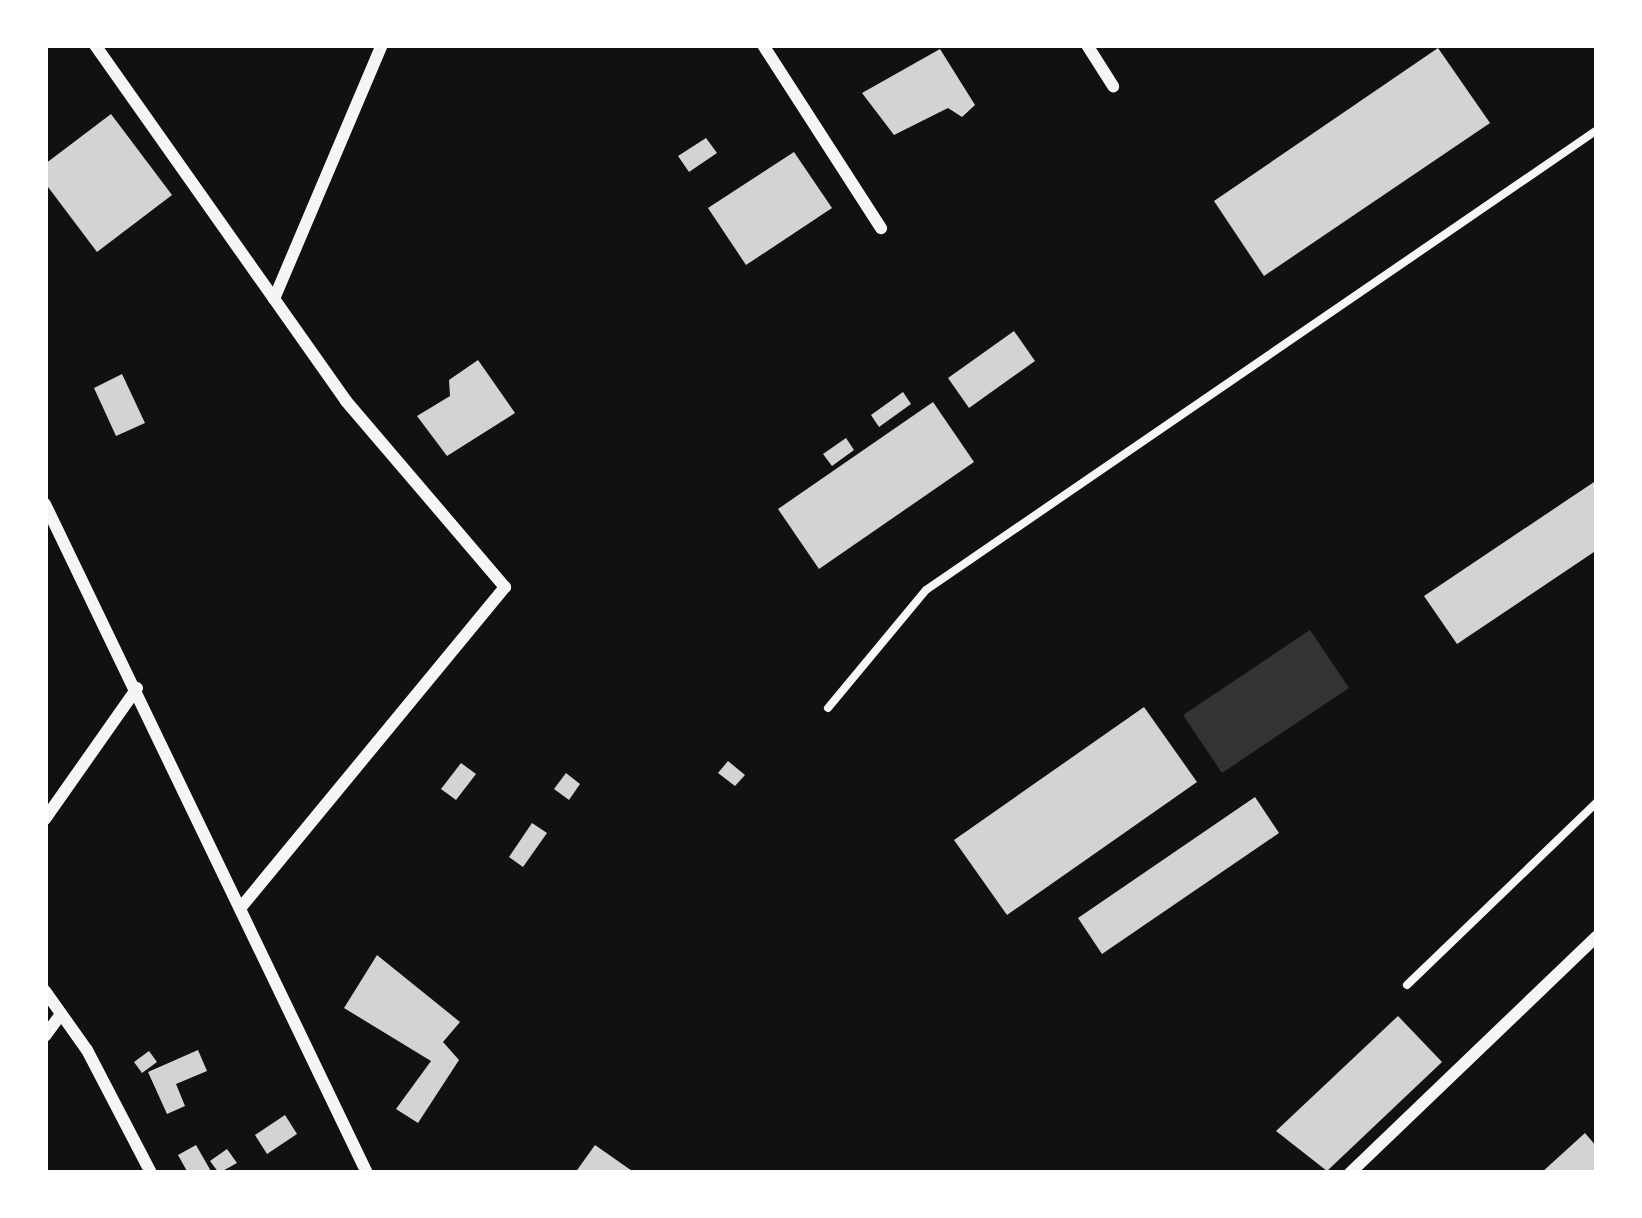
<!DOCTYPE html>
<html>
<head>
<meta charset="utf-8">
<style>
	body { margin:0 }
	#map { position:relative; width:1642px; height:1218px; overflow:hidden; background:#111; font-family:"Varela Round",sans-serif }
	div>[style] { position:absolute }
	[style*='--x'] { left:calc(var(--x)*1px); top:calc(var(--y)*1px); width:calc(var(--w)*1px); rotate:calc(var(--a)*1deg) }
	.water>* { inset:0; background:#333 }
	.building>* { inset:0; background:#d3d3d3 }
	.service>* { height:8px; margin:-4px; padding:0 4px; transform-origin:4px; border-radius:4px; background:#f5f5f5 }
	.minor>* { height:12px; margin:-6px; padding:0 6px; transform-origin:6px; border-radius:6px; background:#f5f5f5 }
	span { translate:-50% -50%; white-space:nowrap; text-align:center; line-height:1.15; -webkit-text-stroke:12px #fff; paint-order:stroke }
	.frame { position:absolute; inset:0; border:48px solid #fff; pointer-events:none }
</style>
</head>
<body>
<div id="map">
	<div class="water">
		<div style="clip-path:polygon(1310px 630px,1349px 688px,1222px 773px,1183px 715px)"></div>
	</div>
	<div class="building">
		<div style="clip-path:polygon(1438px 48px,1490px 123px,1264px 276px,1214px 201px)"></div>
		<div style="clip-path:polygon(940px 49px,975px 105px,962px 117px,948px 108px,894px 135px,862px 93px)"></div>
		<div style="clip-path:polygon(111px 114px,172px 195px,97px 252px,45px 183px,45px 164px)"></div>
		<div style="clip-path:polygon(706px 138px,717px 153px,689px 172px,678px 156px)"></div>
		<div style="clip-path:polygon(794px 152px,832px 208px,746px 265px,708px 208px)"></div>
		<div style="clip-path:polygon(1014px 331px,1035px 361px,969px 408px,948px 378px)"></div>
		<div style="clip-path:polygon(478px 360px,515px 413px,447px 456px,417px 416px,450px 396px,449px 380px)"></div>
		<div style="clip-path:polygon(122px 374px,145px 423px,116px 436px,94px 388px)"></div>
		<div style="clip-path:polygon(903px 392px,911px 404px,879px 427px,871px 415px)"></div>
		<div style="clip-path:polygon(933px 402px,974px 462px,819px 569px,778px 509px)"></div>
		<div style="clip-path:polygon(846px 438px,854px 450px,832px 466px,823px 454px)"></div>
		<div style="clip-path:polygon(1597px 480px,1597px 550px,1457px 644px,1424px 596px)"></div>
		<div style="clip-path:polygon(1144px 707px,1197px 782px,1007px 915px,954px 840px)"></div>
		<div style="clip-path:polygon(728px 761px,745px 775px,735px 786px,718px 773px)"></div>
		<div style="clip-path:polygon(461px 763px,476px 774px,456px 800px,441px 789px)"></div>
		<div style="clip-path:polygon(566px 773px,580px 784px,569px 800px,554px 789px)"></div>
		<div style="clip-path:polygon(1255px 797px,1279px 833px,1102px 954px,1078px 918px)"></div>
		<div style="clip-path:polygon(532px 823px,547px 833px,523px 867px,509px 857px)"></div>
		<div style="clip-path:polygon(377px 955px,460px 1022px,443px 1042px,459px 1060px,418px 1123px,396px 1109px,431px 1061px,344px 1008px)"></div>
		<div style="clip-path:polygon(1398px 1016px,1442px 1062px,1327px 1171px,1276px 1131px)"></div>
		<div style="clip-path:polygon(198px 1050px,207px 1071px,176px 1084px,185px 1106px,167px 1114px,148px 1072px)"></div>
		<div style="clip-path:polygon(149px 1051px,157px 1062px,142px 1073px,134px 1062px)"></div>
		<div style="clip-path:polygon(285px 1115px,297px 1134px,267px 1154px,255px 1135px)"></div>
		<div style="clip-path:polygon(1585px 1133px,1597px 1147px,1597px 1173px,1541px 1173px)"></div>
		<div style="clip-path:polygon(196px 1145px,212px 1173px,188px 1173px,178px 1155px)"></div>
		<div style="clip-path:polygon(595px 1145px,635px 1173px,575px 1173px)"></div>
		<div style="clip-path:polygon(227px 1149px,237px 1163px,219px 1173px,210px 1161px)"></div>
	</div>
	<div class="service">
		<div style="--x:828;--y:708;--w:153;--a:-50.3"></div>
		<div style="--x:926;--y:590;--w:814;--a:-34.43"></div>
		<div style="--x:1407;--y:985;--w:264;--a:-43.9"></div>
	</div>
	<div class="minor">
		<div style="--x:95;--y:45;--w:436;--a:54.8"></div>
		<div style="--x:346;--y:401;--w:245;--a:49.5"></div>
		<div style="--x:505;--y:587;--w:415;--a:129.5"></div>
		<div style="--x:763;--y:45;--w:218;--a:57.2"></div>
		<div style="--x:1087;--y:45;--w:49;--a:57.6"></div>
		<div style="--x:274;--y:299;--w:276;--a:-67"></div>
		<div style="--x:45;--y:504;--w:742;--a:64.3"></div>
		<div style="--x:45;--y:819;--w:160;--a:-54.9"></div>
		<div style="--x:45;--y:991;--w:72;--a:54.6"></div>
		<div style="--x:87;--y:1050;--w:139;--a:62.5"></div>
		<div style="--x:45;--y:1036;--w:27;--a:-54"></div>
		<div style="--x:1350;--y:1173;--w:342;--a:-43.8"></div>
	</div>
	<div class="frame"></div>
</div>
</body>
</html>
